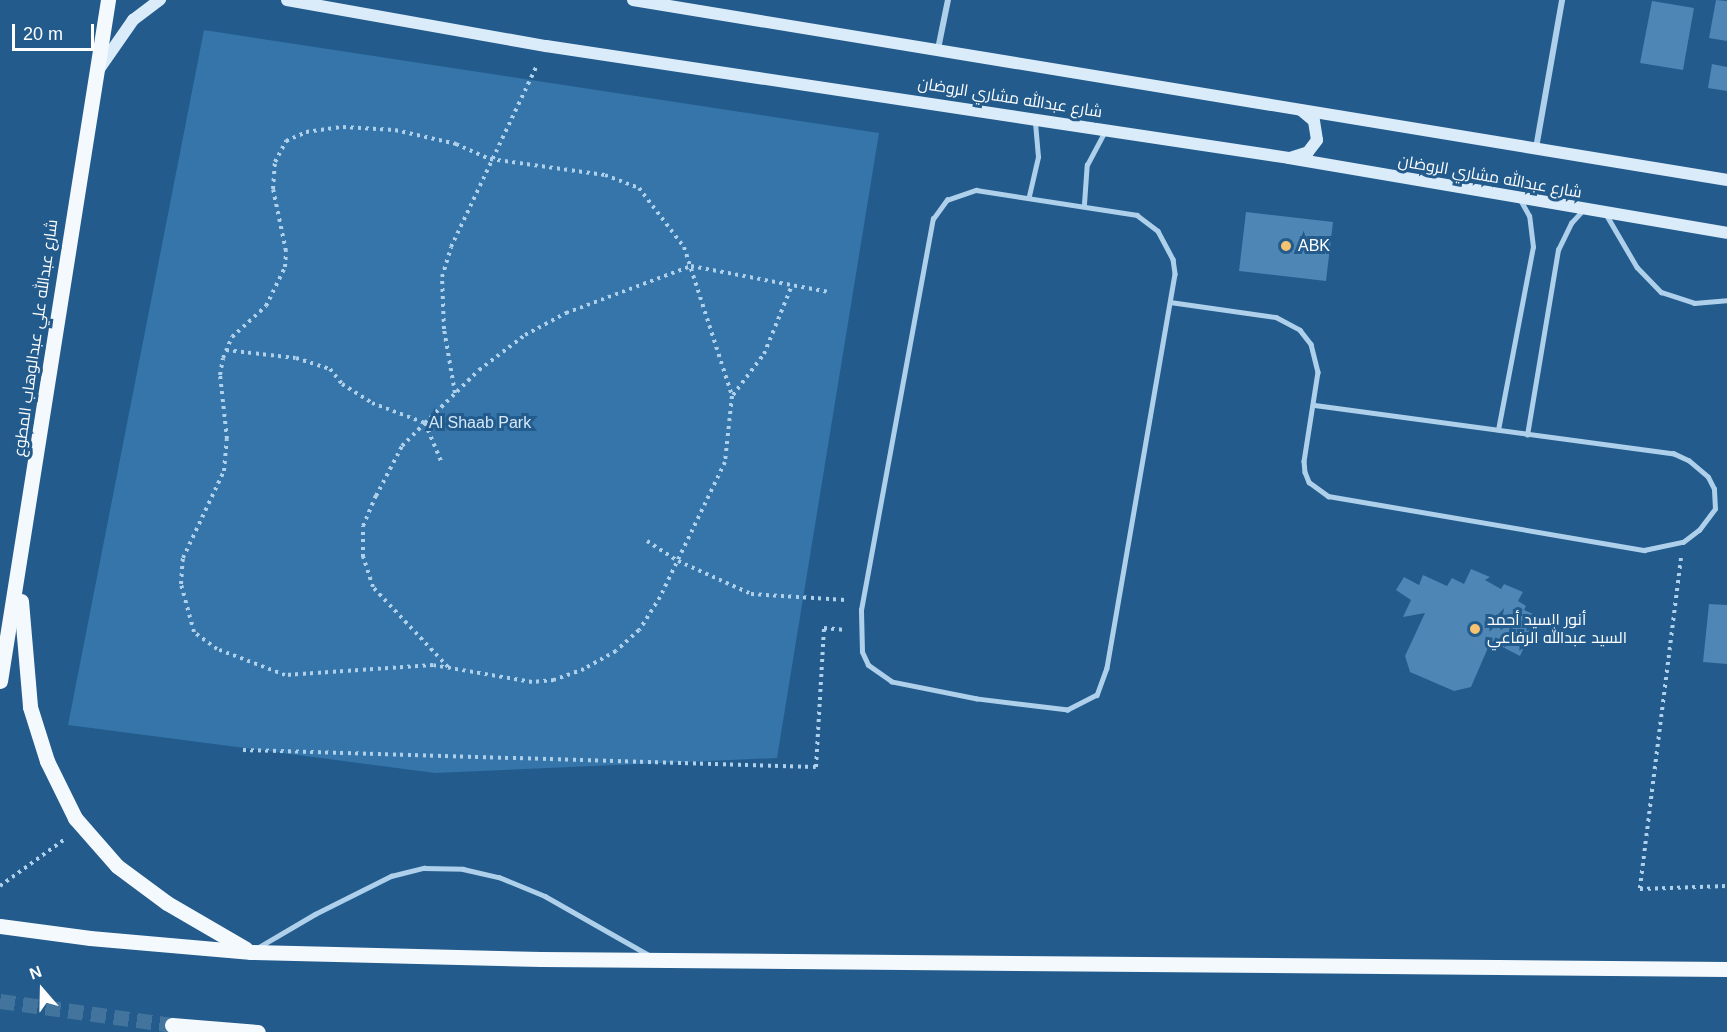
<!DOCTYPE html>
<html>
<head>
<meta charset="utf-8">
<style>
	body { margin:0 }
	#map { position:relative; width:1727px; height:1032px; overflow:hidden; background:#225b8c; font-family:Arial,Cairo,sans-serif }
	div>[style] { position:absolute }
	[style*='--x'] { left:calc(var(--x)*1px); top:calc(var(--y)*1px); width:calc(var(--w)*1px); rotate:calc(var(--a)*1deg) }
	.green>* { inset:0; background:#3575a9 }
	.building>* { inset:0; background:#4e87b5 }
	.primary-tunnel>* { height:15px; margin-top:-7.5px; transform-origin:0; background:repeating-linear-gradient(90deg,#43749d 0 15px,transparent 0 23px) }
	.path>* { height:4px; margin-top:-2px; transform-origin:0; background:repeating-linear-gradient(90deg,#afd0eb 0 3px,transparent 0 7.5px) }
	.lane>* { height:4.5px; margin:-2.25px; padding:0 2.25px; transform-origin:2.25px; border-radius:2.25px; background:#afd0eb }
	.street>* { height:6px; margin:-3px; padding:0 3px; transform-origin:3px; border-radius:3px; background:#afd0eb }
	.secondary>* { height:12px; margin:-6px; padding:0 6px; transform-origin:6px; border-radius:6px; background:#daebf9 }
	.primary>* { height:15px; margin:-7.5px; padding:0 7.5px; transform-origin:7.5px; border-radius:7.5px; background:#f4f9fe }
	.dots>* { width:16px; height:16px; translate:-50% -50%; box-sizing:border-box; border:3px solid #225b8c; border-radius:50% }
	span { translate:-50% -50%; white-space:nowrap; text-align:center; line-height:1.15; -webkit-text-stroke:6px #225b8c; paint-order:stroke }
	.street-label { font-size:16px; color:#fff }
	.poi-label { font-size:16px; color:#fff }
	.left { translate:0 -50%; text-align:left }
	.park-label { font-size:16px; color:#d4e8f8 }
	.north { position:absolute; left:12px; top:960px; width:60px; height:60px; -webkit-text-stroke:4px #225b8c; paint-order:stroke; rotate:340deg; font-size:16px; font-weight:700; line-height:24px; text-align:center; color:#fff }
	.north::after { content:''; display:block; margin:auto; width:21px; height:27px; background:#fff; clip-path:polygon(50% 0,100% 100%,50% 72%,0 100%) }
	.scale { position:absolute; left:12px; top:24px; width:82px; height:27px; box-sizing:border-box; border:3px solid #fff; border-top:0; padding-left:8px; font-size:18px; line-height:21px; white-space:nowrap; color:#fff; -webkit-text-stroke:4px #225b8c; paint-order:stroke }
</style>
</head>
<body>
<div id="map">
	<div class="green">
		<div style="clip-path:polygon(204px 30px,879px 133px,777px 758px,435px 773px,68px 725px)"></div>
	</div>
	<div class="building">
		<div style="clip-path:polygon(1716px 0,1727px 1px,1727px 41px,1709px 38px)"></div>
		<div style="clip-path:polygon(1652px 1px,1694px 8px,1683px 70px,1640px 63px)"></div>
		<div style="clip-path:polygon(1712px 64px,1727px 67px,1727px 91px,1708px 88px)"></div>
		<div style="clip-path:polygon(1246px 212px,1333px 222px,1326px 281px,1239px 271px)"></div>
		<div style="clip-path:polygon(1471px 569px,1490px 577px,1485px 580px,1501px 589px,1504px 584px,1523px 592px,1518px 601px,1526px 606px,1524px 610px,1538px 616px,1520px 656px,1491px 641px,1471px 687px,1454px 691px,1410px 672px,1405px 656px,1425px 613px,1403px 617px,1411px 600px,1396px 590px,1404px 577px,1419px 585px,1423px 575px,1447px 586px,1452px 578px,1464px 584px)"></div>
		<div style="clip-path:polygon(1709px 604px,1727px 605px,1727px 664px,1703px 662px)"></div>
	</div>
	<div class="primary-tunnel">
		<div style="--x:0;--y:1001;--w:174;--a:7.9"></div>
	</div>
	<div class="path">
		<div style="--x:343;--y:127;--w:52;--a:3.3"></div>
		<div style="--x:395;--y:130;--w:63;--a:12.9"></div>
		<div style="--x:456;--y:144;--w:37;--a:24"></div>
		<div style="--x:490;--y:159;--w:116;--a:7.9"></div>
		<div style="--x:605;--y:175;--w:36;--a:21"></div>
		<div style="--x:639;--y:188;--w:74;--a:52.7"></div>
		<div style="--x:684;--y:247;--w:157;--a:72.1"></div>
		<div style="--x:732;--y:396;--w:66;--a:96.1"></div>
		<div style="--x:725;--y:462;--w:150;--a:115.7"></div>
		<div style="--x:660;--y:597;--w:39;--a:122"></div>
		<div style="--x:639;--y:630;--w:31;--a:138"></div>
		<div style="--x:616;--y:651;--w:37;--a:151"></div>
		<div style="--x:584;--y:669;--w:32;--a:160"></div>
		<div style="--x:554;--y:680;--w:22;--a:175"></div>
		<div style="--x:532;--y:682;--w:100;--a:-170.3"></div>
		<div style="--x:433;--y:665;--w:148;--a:176.1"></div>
		<div style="--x:285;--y:675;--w:73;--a:-159.1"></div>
		<div style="--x:217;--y:649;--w:29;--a:-144"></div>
		<div style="--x:194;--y:632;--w:50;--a:-105.2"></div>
		<div style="--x:181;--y:584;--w:26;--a:-86"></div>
		<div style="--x:183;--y:558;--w:96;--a:-64.8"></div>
		<div style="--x:224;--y:471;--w:32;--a:-85"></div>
		<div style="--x:227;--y:439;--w:64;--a:-96.2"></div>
		<div style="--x:220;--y:375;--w:17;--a:-80"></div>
		<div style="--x:223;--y:358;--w:23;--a:-67"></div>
		<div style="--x:232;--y:337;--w:46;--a:-42.4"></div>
		<div style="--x:266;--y:306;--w:43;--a:-64"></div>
		<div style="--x:285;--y:267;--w:16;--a:-86"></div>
		<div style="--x:286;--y:251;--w:63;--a:-101.8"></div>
		<div style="--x:273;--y:189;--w:27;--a:-86"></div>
		<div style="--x:275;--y:162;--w:24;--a:-62"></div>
		<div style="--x:286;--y:141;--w:22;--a:-24"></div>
		<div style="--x:306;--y:132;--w:37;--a:-8"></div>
		<div style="--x:226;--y:350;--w:70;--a:6.5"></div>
		<div style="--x:296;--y:358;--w:36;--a:18"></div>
		<div style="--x:330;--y:369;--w:19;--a:51"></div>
		<div style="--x:342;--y:384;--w:36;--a:32"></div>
		<div style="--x:372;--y:403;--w:57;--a:20.7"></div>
		<div style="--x:425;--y:423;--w:41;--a:67.2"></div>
		<div style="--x:455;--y:393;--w:65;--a:-99.8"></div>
		<div style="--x:444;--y:329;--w:52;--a:-92.2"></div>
		<div style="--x:442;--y:277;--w:31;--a:-73"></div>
		<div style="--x:451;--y:247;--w:201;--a:-64.7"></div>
		<div style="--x:733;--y:395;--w:51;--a:-52.9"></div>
		<div style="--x:764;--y:354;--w:74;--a:-67.9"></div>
		<div style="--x:647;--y:541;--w:37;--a:33"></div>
		<div style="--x:678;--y:561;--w:80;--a:24.3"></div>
		<div style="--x:751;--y:594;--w:95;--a:3.6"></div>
		<div style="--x:1681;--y:558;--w:334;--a:97.1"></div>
		<div style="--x:1640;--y:889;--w:87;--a:-2"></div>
		<div style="--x:448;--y:667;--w:110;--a:-133.2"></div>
		<div style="--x:373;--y:587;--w:32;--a:-108"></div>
		<div style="--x:363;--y:557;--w:31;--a:-90"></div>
		<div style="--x:363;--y:526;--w:33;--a:-67"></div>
		<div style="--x:376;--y:496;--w:56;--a:-62.5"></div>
		<div style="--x:402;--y:446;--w:33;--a:-45"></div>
		<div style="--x:425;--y:423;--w:76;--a:-44.5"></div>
		<div style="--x:479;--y:370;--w:58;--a:-37.3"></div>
		<div style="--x:525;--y:335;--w:47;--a:-28.2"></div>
		<div style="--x:566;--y:313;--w:134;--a:-20.6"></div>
		<div style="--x:691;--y:266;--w:139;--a:10.7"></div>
		<div style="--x:243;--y:750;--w:573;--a:1.7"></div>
		<div style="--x:816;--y:767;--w:139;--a:-86.7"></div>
		<div style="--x:824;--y:628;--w:22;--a:5"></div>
		<div style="--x:0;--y:886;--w:80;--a:-35.9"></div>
	</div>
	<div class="lane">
		<div style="--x:976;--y:190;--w:163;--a:8.8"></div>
		<div style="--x:1137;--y:215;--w:26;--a:37"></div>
		<div style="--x:1158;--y:231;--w:32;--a:62"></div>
		<div style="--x:1173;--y:259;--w:15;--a:82"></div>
		<div style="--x:1175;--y:274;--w:400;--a:99.8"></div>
		<div style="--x:1107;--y:668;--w:29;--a:110"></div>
		<div style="--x:1097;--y:695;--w:33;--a:153"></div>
		<div style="--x:1068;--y:710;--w:92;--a:-173.1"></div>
		<div style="--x:977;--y:699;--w:87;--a:-168.7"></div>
		<div style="--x:892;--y:682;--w:29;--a:-145"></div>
		<div style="--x:868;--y:665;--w:14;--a:-115"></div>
		<div style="--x:862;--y:652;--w:42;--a:-91.4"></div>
		<div style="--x:861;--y:610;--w:398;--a:-79.6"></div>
		<div style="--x:933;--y:219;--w:24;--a:-54"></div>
		<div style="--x:947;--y:200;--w:31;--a:-19"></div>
		<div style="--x:1029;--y:196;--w:40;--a:-77"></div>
		<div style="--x:1038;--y:157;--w:35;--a:-95"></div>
		<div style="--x:1084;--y:204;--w:39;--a:-86"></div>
		<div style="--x:1087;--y:165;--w:36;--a:-62"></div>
		<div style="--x:1606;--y:214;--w:61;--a:59.7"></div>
		<div style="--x:1637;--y:267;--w:35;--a:46"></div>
		<div style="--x:1661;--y:292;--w:35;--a:18"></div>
		<div style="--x:1694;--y:303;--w:33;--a:-5"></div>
		<div style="--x:1170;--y:302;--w:107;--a:8.1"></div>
		<div style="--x:1276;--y:317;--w:27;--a:28"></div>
		<div style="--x:1300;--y:330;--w:18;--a:52"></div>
		<div style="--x:1311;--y:344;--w:29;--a:76"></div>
		<div style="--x:1318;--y:372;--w:90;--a:98.9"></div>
		<div style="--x:1304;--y:461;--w:11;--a:85"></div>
		<div style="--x:1305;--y:472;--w:11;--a:68"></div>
		<div style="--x:1309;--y:482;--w:24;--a:36"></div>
		<div style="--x:1328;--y:496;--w:321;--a:9.7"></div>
		<div style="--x:1644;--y:550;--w:40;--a:-12"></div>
		<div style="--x:1683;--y:542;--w:20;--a:-37"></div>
		<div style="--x:1699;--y:530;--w:26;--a:-53"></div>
		<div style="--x:1715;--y:509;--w:20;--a:-93"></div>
		<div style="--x:1714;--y:489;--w:13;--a:-117"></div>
		<div style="--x:1708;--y:477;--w:25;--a:-140"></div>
		<div style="--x:1689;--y:461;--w:17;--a:-155"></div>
		<div style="--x:1674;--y:454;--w:364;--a:-172.3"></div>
		<div style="--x:1498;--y:430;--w:186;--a:-79.2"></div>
		<div style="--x:1533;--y:247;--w:31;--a:-97"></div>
		<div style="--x:1529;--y:216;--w:18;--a:-119"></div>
		<div style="--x:1527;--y:435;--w:188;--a:-80.5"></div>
		<div style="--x:1558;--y:250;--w:30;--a:-64"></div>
		<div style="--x:1571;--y:223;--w:16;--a:-47"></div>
		<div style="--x:259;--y:947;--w:65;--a:-30.5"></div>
		<div style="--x:315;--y:914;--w:85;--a:-26.6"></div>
		<div style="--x:391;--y:876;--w:34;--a:-14"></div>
		<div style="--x:424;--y:868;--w:39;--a:1"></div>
		<div style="--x:463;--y:869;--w:37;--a:13"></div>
		<div style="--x:499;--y:877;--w:50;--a:22.4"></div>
		<div style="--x:545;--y:896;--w:120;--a:29.6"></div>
	</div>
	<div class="street">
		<div style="--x:938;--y:49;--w:50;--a:-78.5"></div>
		<div style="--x:1536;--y:148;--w:150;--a:-80"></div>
	</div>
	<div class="secondary">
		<div style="--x:287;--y:0;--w:263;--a:10.1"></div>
		<div style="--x:546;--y:46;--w:751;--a:8.57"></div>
		<div style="--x:1289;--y:158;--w:444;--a:9.7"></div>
		<div style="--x:633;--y:0;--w:1109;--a:9.34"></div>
		<div style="--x:99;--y:69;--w:60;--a:-55.2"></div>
		<div style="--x:133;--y:20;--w:34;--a:-37"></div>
		<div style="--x:1290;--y:158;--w:19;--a:-18"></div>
		<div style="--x:1308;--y:152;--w:15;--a:-53"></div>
		<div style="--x:1317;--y:140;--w:19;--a:-99"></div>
		<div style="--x:1314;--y:121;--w:16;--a:-140"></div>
	</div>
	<div class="primary">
		<div style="--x:21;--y:601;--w:106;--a:85.1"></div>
		<div style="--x:30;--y:707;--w:57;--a:72.5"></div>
		<div style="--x:47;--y:761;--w:64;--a:63.8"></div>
		<div style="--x:75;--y:818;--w:64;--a:48.8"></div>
		<div style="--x:117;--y:866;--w:62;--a:36.5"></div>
		<div style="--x:167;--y:903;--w:91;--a:30.2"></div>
		<div style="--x:0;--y:681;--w:690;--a:-80.99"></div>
		<div style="--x:0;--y:926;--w:91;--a:7.6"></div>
		<div style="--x:90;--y:938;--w:162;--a:5"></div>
		<div style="--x:251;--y:952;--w:290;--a:1.4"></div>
		<div style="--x:541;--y:959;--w:1186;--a:0.48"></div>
		<div style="--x:172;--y:1025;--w:86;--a:4.7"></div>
	</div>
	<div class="dots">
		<div style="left:1286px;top:246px;background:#f7c371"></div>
		<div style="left:1475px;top:629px;background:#f7c371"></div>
	</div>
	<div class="street-label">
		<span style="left:1010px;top:98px;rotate:9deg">شارع عبدالله مشاري الروضان</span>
		<span style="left:1490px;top:177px;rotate:10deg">شارع عبدالله مشاري الروضان</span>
		<span style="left:36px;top:338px;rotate:-82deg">شارع عبدالله علي عبدالوهاب المطوع</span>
	</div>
	<div class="poi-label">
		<span class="left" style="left:1298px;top:246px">ABK</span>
		<span class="left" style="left:1487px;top:629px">أنور السيد أحمد<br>السيد عبدالله الرفاعي</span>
	</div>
	<div class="park-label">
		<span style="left:480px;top:423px">Al Shaab Park</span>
	</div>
	<div class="north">N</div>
	<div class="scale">20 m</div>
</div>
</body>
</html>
